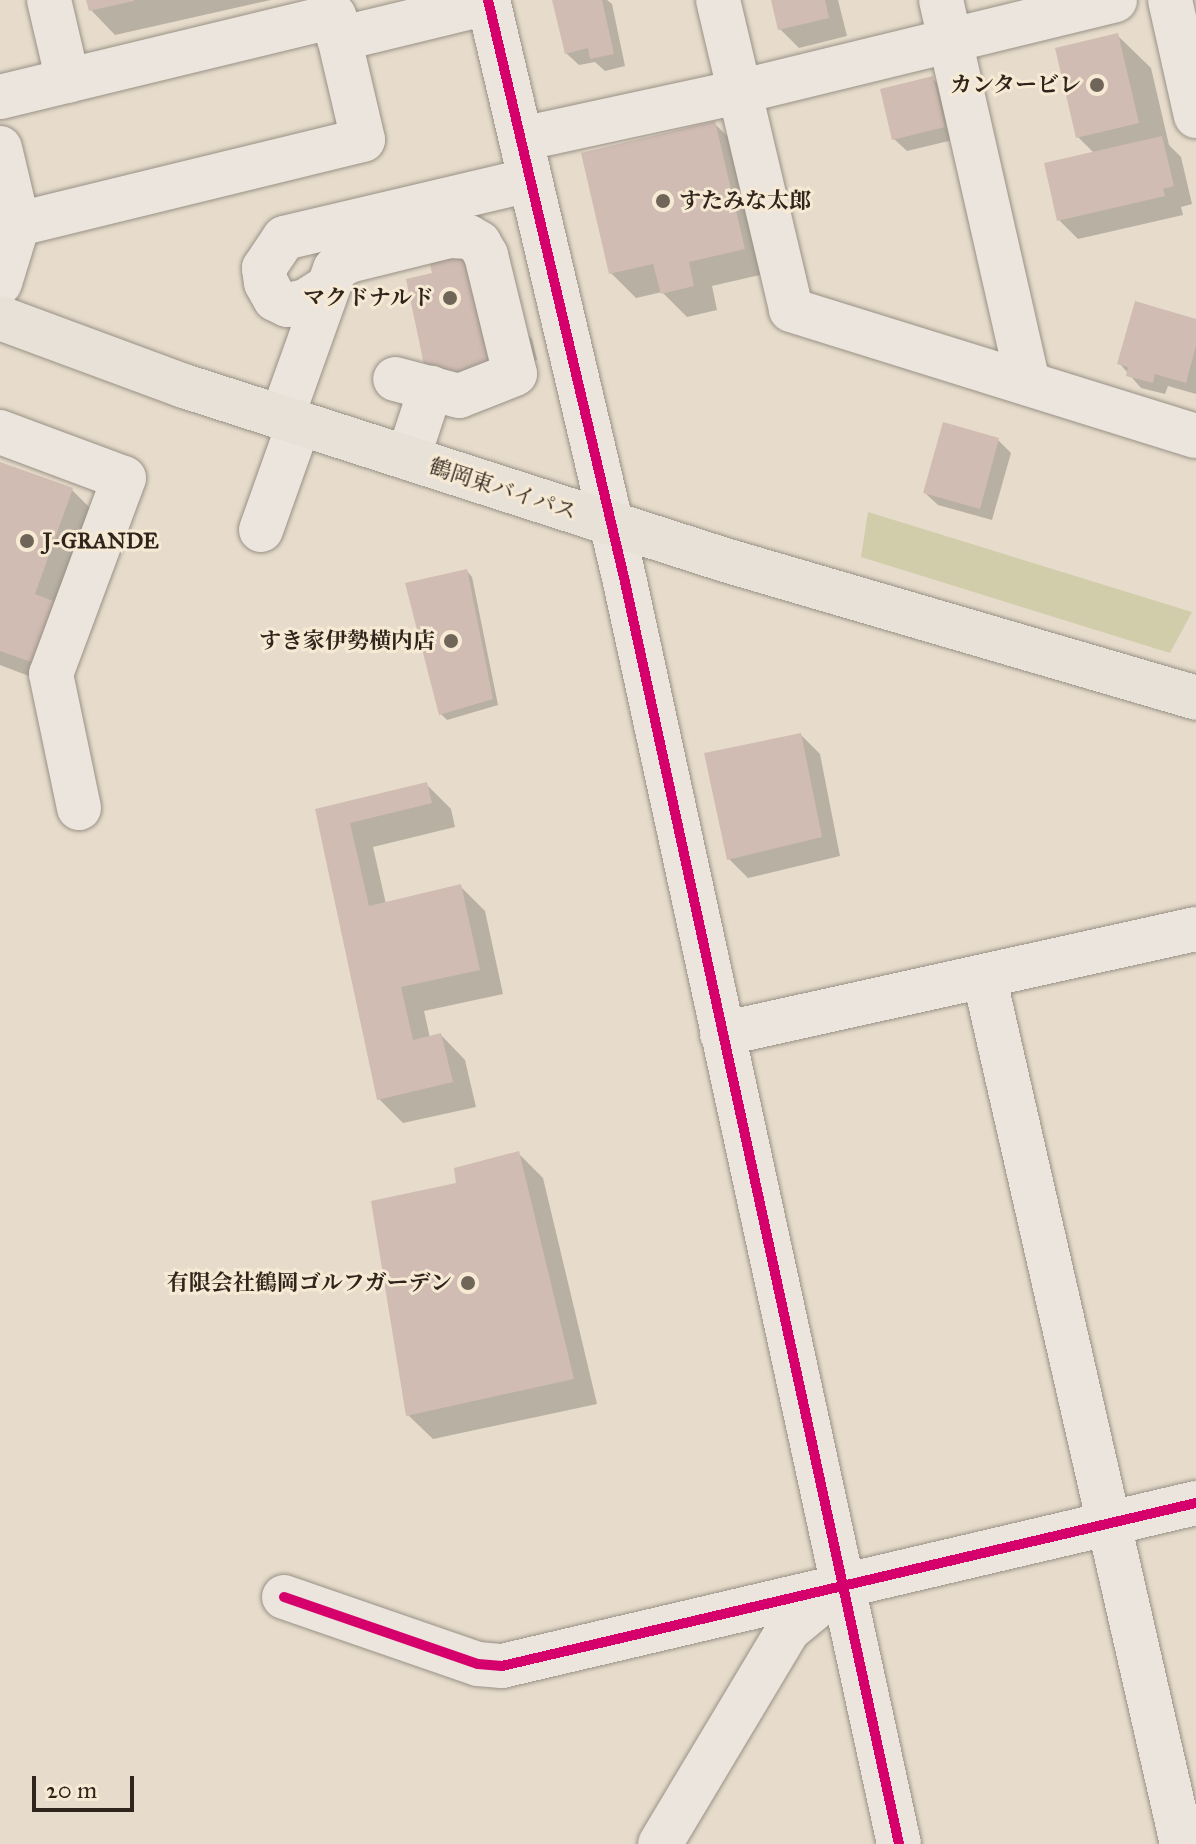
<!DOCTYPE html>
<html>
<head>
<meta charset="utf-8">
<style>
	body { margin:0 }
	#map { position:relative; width:1196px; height:1844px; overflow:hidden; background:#e7dccb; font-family:"IM FELL Great Primer","Noto Serif JP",serif }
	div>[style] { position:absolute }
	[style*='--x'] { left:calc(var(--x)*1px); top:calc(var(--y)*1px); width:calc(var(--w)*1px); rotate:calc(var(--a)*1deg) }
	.green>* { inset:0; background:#d1cdaa }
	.shadow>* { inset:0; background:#0003 }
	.building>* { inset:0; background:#d0bcb2 }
	.roads { filter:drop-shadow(0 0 2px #989186) drop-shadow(0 0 2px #989186) }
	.minor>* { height:44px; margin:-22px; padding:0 22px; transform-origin:22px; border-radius:22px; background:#ebe5dd }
	.highway>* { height:44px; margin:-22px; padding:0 22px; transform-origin:22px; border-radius:22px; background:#e8e1d7 }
	.cycleway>* { height:10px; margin:-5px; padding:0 5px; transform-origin:5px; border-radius:5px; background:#d6006c }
	.dots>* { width:22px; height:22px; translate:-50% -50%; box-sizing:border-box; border:4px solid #f7ead5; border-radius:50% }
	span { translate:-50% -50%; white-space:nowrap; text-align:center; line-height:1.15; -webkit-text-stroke:6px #f7ead5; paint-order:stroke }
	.poi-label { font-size:22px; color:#30251c; font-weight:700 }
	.right { translate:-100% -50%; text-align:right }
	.left { translate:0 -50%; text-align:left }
	.street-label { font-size:22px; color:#30251c }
	.scale { position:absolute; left:32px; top:1776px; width:102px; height:36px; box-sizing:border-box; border:4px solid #30251c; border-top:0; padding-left:10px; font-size:24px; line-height:28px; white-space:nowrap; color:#30251c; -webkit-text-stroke:6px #f7ead5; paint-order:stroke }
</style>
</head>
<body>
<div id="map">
	<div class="green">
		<div style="clip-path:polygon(868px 512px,1192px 612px,1170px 653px,861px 557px)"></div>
	</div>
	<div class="shadow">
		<div style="clip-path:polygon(88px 0,271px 0,115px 35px,91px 10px)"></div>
		<div style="clip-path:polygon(563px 0,607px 0,612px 4px,625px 66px,605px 71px,595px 62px,579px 65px,566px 53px)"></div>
		<div style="clip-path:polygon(773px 0,838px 0,847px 36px,799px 48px,780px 29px)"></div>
		<div style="clip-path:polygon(1117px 35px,1151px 68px,1169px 145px,1181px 157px,1192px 204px,1181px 207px,1183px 215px,1078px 239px,1059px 220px,1094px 153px,1078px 137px)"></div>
		<div style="clip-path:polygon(932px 78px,945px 91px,957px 139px,907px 151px,894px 139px)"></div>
		<div style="clip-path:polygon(714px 123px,739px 148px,768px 273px,712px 286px,717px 310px,687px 317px,662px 292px,636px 298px,611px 273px)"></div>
		<div style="clip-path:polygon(408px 280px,513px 320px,532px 339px,537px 360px,516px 365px,448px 397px)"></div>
		<div style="clip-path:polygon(1196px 321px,1196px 394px,1168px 386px,1165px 394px,1141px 388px,1120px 364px)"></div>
		<div style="clip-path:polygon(998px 440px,1011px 453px,992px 520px,938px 505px,925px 493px)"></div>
		<div style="clip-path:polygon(0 464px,72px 490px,96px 514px,58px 687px,0 665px)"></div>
		<div style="clip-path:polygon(467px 571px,472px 577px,498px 705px,447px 720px,441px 714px)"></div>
		<div style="clip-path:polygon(801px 735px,820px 754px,840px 856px,748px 878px,729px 859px)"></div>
		<div style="clip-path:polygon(426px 784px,451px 809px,455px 827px,373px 847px,386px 904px,460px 886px,485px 911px,503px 994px,424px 1011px,430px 1038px,441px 1035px,465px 1060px,476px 1107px,403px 1123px,378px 1098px,318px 810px)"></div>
		<div style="clip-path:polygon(519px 1154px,543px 1178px,597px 1404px,433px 1439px,408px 1415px,458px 1184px)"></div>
	</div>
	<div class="building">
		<div style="clip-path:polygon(86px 0,134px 0,134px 1px,89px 11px)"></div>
		<div style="clip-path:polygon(552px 0,602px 0,614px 54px,590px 59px,588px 48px,565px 54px)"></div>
		<div style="clip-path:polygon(771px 0,825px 0,829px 18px,778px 30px)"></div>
		<div style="clip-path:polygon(1118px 33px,1139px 123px,1076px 138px,1055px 48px)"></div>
		<div style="clip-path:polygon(933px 76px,945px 127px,892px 140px,880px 89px)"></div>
		<div style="clip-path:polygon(715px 121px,745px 249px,689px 262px,694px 286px,661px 294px,653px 264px,609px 274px,581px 153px)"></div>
		<div style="clip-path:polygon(1162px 136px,1174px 186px,1163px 189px,1165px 196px,1057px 221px,1044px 163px)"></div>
		<div style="clip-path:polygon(479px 250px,502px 363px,427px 379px,406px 279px,432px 273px,429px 260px)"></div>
		<div style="clip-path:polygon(1135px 301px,1196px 319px,1196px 346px,1186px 383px,1155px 374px,1153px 383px,1126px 376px,1128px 367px,1117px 364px)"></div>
		<div style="clip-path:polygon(943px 422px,999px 438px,980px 509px,923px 493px)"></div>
		<div style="clip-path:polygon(0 462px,73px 488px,35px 594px,56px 602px,34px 663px,0 651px)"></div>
		<div style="clip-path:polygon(467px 569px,493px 699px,439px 715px,405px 583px)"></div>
		<div style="clip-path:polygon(801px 733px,822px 837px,727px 860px,704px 753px)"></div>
		<div style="clip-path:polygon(427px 782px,432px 803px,350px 823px,369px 906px,461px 884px,480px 970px,401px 987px,413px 1040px,441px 1033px,453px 1082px,377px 1100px,315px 809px)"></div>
		<div style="clip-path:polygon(519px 1151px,574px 1379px,406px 1416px,371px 1201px,456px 1183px,454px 1168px)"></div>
	</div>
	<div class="roads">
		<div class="minor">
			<div style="--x:49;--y:0;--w:83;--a:76.8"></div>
			<div style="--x:488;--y:0;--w:598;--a:76.75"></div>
			<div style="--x:625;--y:582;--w:1291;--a:77.75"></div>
			<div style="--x:718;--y:0;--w:318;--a:76.7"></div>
			<div style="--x:791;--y:310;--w:424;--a:17.3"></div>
			<div style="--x:941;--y:0;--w:393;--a:77.2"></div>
			<div style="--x:1170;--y:0;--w:119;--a:77.4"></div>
			<div style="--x:339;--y:39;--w:153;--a:-13.6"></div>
			<div style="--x:0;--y:97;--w:344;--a:-13.6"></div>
			<div style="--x:334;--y:16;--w:127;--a:76.8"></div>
			<div style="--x:363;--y:140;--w:355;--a:166.3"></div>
			<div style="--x:521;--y:139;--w:223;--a:-12.2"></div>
			<div style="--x:739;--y:92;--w:387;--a:-13.7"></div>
			<div style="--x:0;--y:148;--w:78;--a:76.7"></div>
			<div style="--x:18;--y:224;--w:62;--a:107"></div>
			<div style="--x:326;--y:288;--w:24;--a:147"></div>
			<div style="--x:306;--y:301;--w:19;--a:168"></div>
			<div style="--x:287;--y:305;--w:13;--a:-153"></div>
			<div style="--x:275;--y:299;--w:18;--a:-119"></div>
			<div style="--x:266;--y:283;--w:15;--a:-98"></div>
			<div style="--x:264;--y:268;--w:36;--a:-56"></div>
			<div style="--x:284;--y:238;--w:253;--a:-13.3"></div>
			<div style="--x:282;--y:417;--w:157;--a:-70.3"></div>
			<div style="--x:335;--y:269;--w:16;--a:-30"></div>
			<div style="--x:349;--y:261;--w:103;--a:-14"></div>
			<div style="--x:449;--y:236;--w:20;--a:3"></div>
			<div style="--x:469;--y:237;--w:12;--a:31"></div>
			<div style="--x:479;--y:243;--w:14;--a:60"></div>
			<div style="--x:486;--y:255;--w:122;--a:76.3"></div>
			<div style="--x:515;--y:374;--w:60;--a:158.6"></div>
			<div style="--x:459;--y:396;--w:66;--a:-165.1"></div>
			<div style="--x:0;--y:432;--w:132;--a:20.4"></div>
			<div style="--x:124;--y:478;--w:209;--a:110.4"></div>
			<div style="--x:51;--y:674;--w:137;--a:78.2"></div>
			<div style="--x:408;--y:458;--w:74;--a:-71.8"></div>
			<div style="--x:261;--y:530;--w:114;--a:-70.4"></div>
			<div style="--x:984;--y:976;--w:890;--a:77.15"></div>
			<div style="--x:722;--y:1034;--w:485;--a:-12.5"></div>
			<div style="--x:284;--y:1597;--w:205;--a:19.1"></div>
			<div style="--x:478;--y:1664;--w:24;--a:5"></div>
			<div style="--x:502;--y:1666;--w:713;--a:-13.22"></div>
			<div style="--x:660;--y:1844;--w:249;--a:-59.1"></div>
			<div style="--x:788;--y:1630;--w:60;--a:-39.6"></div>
		</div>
		<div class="highway">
			<div style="--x:0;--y:318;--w:196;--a:20.3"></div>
			<div style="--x:184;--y:386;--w:568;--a:17.83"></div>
			<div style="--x:725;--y:560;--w:491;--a:16.3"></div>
		</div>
	</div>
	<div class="cycleway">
		<div style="--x:488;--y:0;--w:598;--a:76.75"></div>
		<div style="--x:625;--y:582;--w:1291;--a:77.75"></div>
		<div style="--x:284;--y:1597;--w:205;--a:19.1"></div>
		<div style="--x:478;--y:1664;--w:24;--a:5"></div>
		<div style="--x:502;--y:1666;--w:713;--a:-13.22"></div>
	</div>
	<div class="dots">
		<div style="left:1097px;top:85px;background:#706559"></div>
		<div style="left:663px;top:201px;background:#706559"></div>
		<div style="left:450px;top:298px;background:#706559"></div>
		<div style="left:27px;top:541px;background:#706559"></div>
		<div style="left:451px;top:641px;background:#706559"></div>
		<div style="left:468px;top:1283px;background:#706559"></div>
	</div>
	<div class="poi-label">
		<span class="right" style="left:1081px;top:85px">カンタービレ</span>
		<span class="left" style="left:679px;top:201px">すたみな太郎</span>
		<span class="right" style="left:434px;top:298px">マクドナルド</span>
		<span class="left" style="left:43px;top:541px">J-GRANDE</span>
		<span class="right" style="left:435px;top:641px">すき家伊勢横内店</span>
		<span class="right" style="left:452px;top:1283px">有限会社鶴岡ゴルフガーデン</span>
	</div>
	<div class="street-label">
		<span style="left:503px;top:489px;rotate:18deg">鶴岡東バイパス</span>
	</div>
	<div class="scale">20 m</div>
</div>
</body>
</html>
